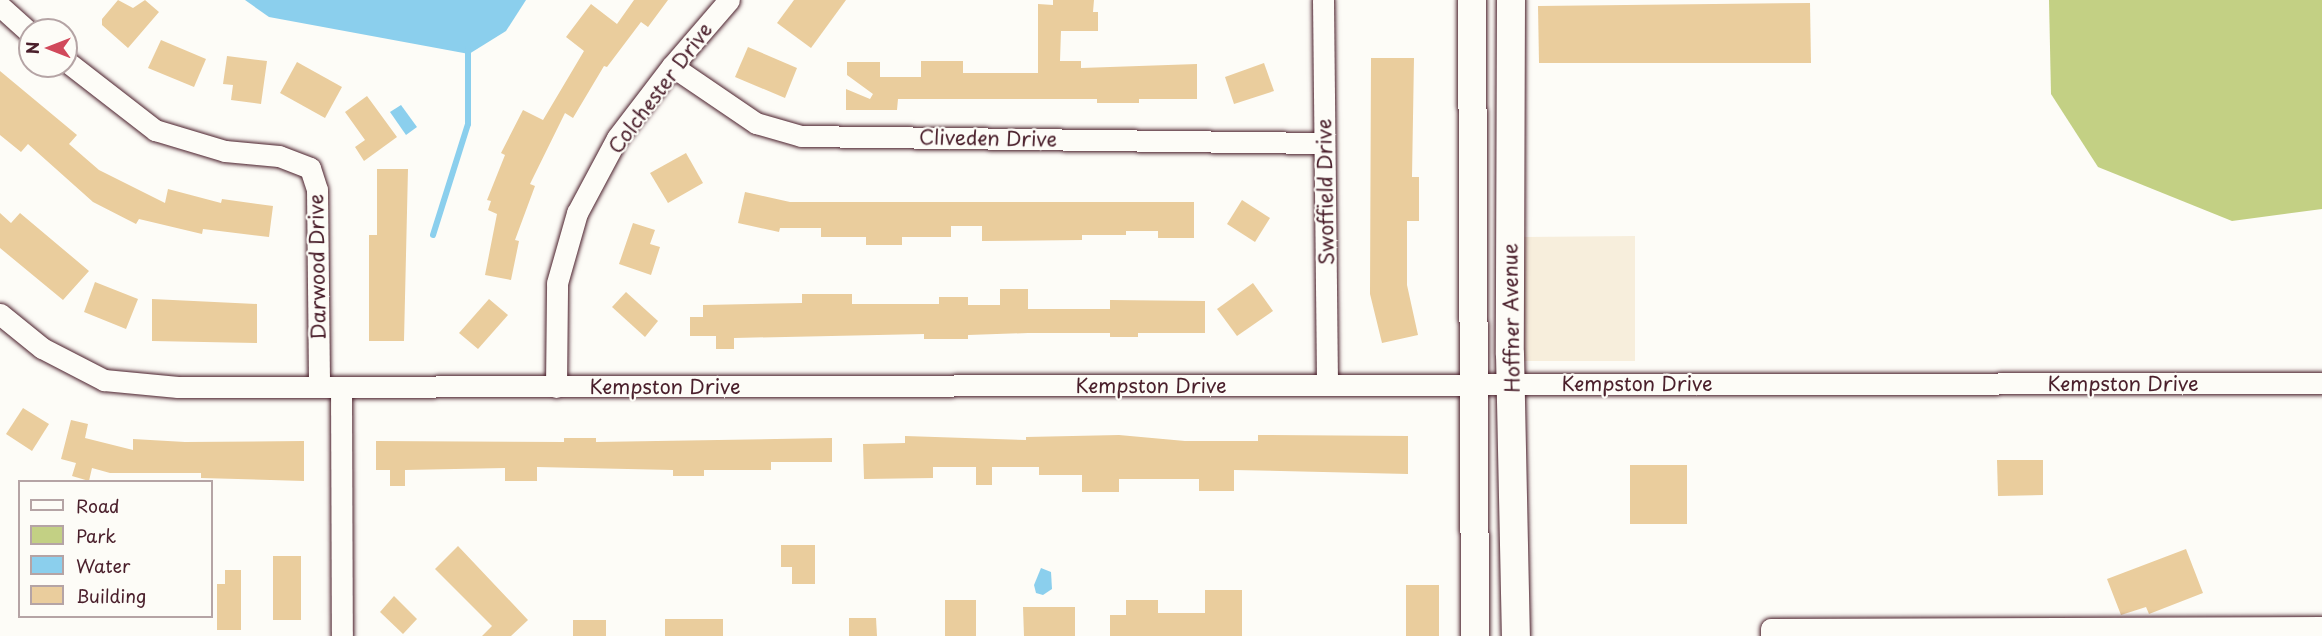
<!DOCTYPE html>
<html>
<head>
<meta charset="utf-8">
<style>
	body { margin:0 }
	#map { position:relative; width:2322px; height:636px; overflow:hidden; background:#fdfcf7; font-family:"Playpen Sans",sans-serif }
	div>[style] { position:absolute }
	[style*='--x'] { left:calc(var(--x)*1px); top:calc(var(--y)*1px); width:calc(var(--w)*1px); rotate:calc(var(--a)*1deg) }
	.built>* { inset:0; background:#f7eedc }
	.green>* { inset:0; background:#c3d084 }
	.water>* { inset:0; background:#8bcfed }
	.stream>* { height:6px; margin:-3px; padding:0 3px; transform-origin:3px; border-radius:3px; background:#8bcfed }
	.building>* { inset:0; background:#eacd9d }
	.roads { filter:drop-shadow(0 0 2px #4a1f2b) drop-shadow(0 0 2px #4a1f2b) }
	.minor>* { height:21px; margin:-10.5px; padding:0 10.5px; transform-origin:10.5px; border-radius:10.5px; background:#fdfcf7 }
	.secondary>* { height:28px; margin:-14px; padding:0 14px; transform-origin:14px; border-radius:14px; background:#fdfcf7 }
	span { translate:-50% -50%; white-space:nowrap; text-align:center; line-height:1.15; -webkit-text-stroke:4.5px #fdfcf7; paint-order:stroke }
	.street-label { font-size:20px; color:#4a1f2b }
	.legend { position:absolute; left:18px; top:480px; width:195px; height:138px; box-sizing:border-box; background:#fdfcf7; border:2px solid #b5a4a5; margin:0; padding:8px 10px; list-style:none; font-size:18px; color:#4a1f2b }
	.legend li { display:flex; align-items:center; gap:12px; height:30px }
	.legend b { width:30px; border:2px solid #b5a4a5 }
	.north { position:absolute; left:18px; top:18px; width:60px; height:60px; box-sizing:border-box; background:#fdfcf7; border:2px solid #b5a4a5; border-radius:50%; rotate:270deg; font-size:16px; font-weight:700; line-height:24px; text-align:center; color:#4a1f2b }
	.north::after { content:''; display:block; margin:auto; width:21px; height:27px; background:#d1495b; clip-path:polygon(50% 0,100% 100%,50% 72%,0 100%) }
</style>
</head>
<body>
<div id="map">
	<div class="built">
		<div style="clip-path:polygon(1635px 236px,1635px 361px,1521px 361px,1520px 237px)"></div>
	</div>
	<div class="green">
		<div style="clip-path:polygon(2049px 0,2322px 0,2322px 209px,2232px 221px,2098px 167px,2051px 94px)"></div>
	</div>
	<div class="water">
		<div style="clip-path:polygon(245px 0,526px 0,506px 31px,469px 54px,269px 17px)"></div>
		<div style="clip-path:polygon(401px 105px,417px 127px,406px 135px,390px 112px)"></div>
		<div style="clip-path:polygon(1041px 568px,1051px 572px,1052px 589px,1043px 595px,1036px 593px,1034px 585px)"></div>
	</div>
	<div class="stream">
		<div style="--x:433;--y:235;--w:116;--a:-72.5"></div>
		<div style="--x:468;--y:124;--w:75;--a:-90"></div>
	</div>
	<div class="building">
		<div style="clip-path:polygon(118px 0,133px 8px,145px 0,159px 12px,128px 48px,102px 25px,102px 19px)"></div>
		<div style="clip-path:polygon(634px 0,668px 0,648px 27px,641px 22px,607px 67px,604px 66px,573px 118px,565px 113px,530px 184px,535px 186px,515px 240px,519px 241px,511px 280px,485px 275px,497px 214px,488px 210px,491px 201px,487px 200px,505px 155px,501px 153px,523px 110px,543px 120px,584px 51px,566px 37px,591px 4px,617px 24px)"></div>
		<div style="clip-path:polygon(794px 0,846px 0,811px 48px,777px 23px)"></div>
		<div style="clip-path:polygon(1053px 0,1094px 0,1093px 12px,1098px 12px,1098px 31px,1061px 31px,1060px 61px,1081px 61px,1081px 68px,1197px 64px,1197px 99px,1139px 99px,1139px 103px,1097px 103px,1097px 99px,898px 99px,897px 110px,846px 110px,846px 89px,870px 99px,873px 94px,847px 75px,847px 62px,880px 62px,880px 77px,921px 77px,921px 61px,963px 61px,963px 73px,1038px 73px,1038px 4px,1053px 5px)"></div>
		<div style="clip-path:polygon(1810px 3px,1811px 63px,1539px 63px,1538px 6px)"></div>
		<div style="clip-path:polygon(161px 40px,206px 59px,194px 87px,148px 68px)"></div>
		<div style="clip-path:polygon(748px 47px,797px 68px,785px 98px,735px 77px)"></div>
		<div style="clip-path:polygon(227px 56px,267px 61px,261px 104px,231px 100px,233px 85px,223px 84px)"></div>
		<div style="clip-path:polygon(1371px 58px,1414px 58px,1412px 177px,1419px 177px,1419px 221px,1407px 221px,1407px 285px,1418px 335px,1382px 343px,1370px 294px)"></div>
		<div style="clip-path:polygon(297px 62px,342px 87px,325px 118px,280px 93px)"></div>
		<div style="clip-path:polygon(1264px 63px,1274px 91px,1234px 104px,1225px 77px)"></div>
		<div style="clip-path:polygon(0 71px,77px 135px,69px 144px,99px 170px,165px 203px,168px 189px,221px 203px,222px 199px,273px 206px,269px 237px,203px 229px,202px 234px,139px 219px,136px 224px,93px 202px,28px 144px,21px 152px,0 135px)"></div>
		<div style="clip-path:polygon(367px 96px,397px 137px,364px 161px,355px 147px,365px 140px,345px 112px)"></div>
		<div style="clip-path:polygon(686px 153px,703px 183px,668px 203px,650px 173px)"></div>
		<div style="clip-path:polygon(377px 169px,408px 169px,404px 341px,369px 341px,369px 235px,377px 235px)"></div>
		<div style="clip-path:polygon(745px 192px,790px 202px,1194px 202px,1194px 238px,1158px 238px,1158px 231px,1126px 231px,1126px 235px,1082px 235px,1082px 240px,982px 241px,982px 226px,951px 226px,951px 237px,902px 237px,902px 245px,866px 245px,866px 237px,821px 237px,821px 228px,780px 228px,779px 232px,738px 223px)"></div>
		<div style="clip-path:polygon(1242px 200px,1270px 218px,1255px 242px,1227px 224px)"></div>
		<div style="clip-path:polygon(0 213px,11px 223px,20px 213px,89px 271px,63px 300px,0 248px)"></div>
		<div style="clip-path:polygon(633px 223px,655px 230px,650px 244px,660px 247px,651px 275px,619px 264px)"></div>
		<div style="clip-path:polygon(95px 282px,138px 299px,126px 329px,84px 312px)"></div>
		<div style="clip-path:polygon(1253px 283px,1273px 311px,1237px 336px,1217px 309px)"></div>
		<div style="clip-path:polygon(1000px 289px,1028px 289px,1028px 309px,1110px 309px,1110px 300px,1205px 301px,1205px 333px,1138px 333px,1138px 337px,1110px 337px,1110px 333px,1028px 333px,968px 335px,968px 339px,924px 339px,924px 334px,734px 338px,734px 349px,716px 349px,716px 336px,690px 336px,690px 317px,703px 317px,703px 305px,802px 303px,802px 294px,852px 294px,852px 304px,939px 304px,939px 297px,968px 297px,968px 305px,1000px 305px)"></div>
		<div style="clip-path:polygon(626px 292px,658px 321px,645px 337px,612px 307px)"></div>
		<div style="clip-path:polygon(152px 299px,257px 304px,257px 343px,152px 341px)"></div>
		<div style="clip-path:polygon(489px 299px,508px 315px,478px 349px,459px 333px)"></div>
		<div style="clip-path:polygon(23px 408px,49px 424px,32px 451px,6px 434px)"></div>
		<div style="clip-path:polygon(71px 420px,88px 424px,85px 438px,133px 450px,133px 439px,185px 442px,304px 441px,304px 481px,201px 478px,201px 473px,110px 473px,92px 468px,89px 481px,72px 476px,76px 463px,61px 459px)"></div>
		<div style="clip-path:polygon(1119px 435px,1185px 441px,1258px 441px,1258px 435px,1408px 436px,1408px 474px,1234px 470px,1234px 491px,1199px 491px,1199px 479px,1119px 479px,1119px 492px,1082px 492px,1082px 475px,1039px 475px,1039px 467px,992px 467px,992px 485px,976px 485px,976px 467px,933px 467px,933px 478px,864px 479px,863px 444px,905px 443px,905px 436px,1026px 440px,1026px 437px)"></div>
		<div style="clip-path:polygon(564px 438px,596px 438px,596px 442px,832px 438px,832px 462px,771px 462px,771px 470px,704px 470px,704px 476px,673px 476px,673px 470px,537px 467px,537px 481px,505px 481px,505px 468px,405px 470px,405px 486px,390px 486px,390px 470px,376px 470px,376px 441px,564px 442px)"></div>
		<div style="clip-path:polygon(1997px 460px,2043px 460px,2043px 495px,1998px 496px)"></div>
		<div style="clip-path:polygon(1630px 465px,1687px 465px,1687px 524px,1630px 524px)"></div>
		<div style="clip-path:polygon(781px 545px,815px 545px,815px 584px,792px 584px,792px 567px,781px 567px)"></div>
		<div style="clip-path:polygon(458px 546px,528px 620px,511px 636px,482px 636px,492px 626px,435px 569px)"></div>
		<div style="clip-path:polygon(2186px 549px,2203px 593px,2149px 614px,2146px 607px,2121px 615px,2107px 579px)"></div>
		<div style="clip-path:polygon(273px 556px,301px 556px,301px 620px,273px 620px)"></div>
		<div style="clip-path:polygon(225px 570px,241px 570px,241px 630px,217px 630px,217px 584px,225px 584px)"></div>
		<div style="clip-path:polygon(1406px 585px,1439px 585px,1439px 636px,1406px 636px)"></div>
		<div style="clip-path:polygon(1205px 590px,1242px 590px,1242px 636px,1110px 636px,1110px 615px,1126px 615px,1126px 600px,1158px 600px,1158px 613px,1205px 613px)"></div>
		<div style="clip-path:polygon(394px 596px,417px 619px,403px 634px,380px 612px)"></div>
		<div style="clip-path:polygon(945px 600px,976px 600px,976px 636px,945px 636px)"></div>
		<div style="clip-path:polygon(1023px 607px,1075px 607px,1075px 636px,1024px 636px)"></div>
		<div style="clip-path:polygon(849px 618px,876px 618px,877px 636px,849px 636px)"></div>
		<div style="clip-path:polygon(665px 619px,723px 619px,723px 636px,665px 636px)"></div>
		<div style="clip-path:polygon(573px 620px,606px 620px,606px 636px,573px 636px)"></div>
	</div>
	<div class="roads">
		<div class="minor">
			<div style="--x:1323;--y:0;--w:385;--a:89.4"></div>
			<div style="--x:0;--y:6;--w:40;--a:42"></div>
			<div style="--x:66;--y:61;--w:113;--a:37.8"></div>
			<div style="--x:155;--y:130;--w:73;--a:16.7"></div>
			<div style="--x:225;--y:151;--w:54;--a:5.3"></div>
			<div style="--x:279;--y:156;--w:33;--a:21"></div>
			<div style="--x:310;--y:168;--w:23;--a:72"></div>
			<div style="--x:317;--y:190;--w:197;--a:89.4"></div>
			<div style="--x:672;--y:66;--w:102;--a:34.2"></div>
			<div style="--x:756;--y:123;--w:47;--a:16.1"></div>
			<div style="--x:801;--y:136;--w:523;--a:0.77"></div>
			<div style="--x:0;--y:314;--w:54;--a:39"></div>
			<div style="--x:42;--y:348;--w:70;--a:27.3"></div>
			<div style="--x:104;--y:380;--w:74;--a:5.4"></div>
			<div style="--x:178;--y:387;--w:2144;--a:-0.11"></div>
			<div style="--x:341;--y:387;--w:249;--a:89.8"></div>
			<div style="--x:556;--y:387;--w:104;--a:-89.4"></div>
			<div style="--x:557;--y:283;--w:73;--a:-74.1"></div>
			<div style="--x:577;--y:213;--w:85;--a:-61.9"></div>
			<div style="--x:617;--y:138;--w:91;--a:-52.6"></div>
			<div style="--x:672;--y:66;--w:87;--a:-49.2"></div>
			<div style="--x:1771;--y:636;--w:7;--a:-90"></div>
			<div style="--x:1771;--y:629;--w:551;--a:-0.21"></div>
		</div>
		<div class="secondary">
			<div style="--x:1472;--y:0;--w:636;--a:89.73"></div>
			<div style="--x:1511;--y:0;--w:354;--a:90.2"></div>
			<div style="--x:1510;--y:354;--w:282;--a:88.8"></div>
		</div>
	</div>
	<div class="street-label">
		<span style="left:660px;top:88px;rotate:-53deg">Colchester Drive</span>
		<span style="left:988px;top:138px;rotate:1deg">Cliveden Drive</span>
		<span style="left:1325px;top:192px;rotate:-91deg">Swoffield Drive</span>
		<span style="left:317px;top:267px;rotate:-91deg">Darwood Drive</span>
		<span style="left:1511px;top:318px;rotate:-91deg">Hoffner Avenue</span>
		<span style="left:1637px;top:383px">Kempston Drive</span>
		<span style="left:2123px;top:383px">Kempston Drive</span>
		<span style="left:1151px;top:385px">Kempston Drive</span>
		<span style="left:665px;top:386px">Kempston Drive</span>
	</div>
	<ul class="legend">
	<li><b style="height:8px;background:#fdfcf7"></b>Road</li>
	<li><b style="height:16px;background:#c3d084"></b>Park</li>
	<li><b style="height:16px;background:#8bcfed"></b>Water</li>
	<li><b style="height:16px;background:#eacd9d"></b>Building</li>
	</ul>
	<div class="north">N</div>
</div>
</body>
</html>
